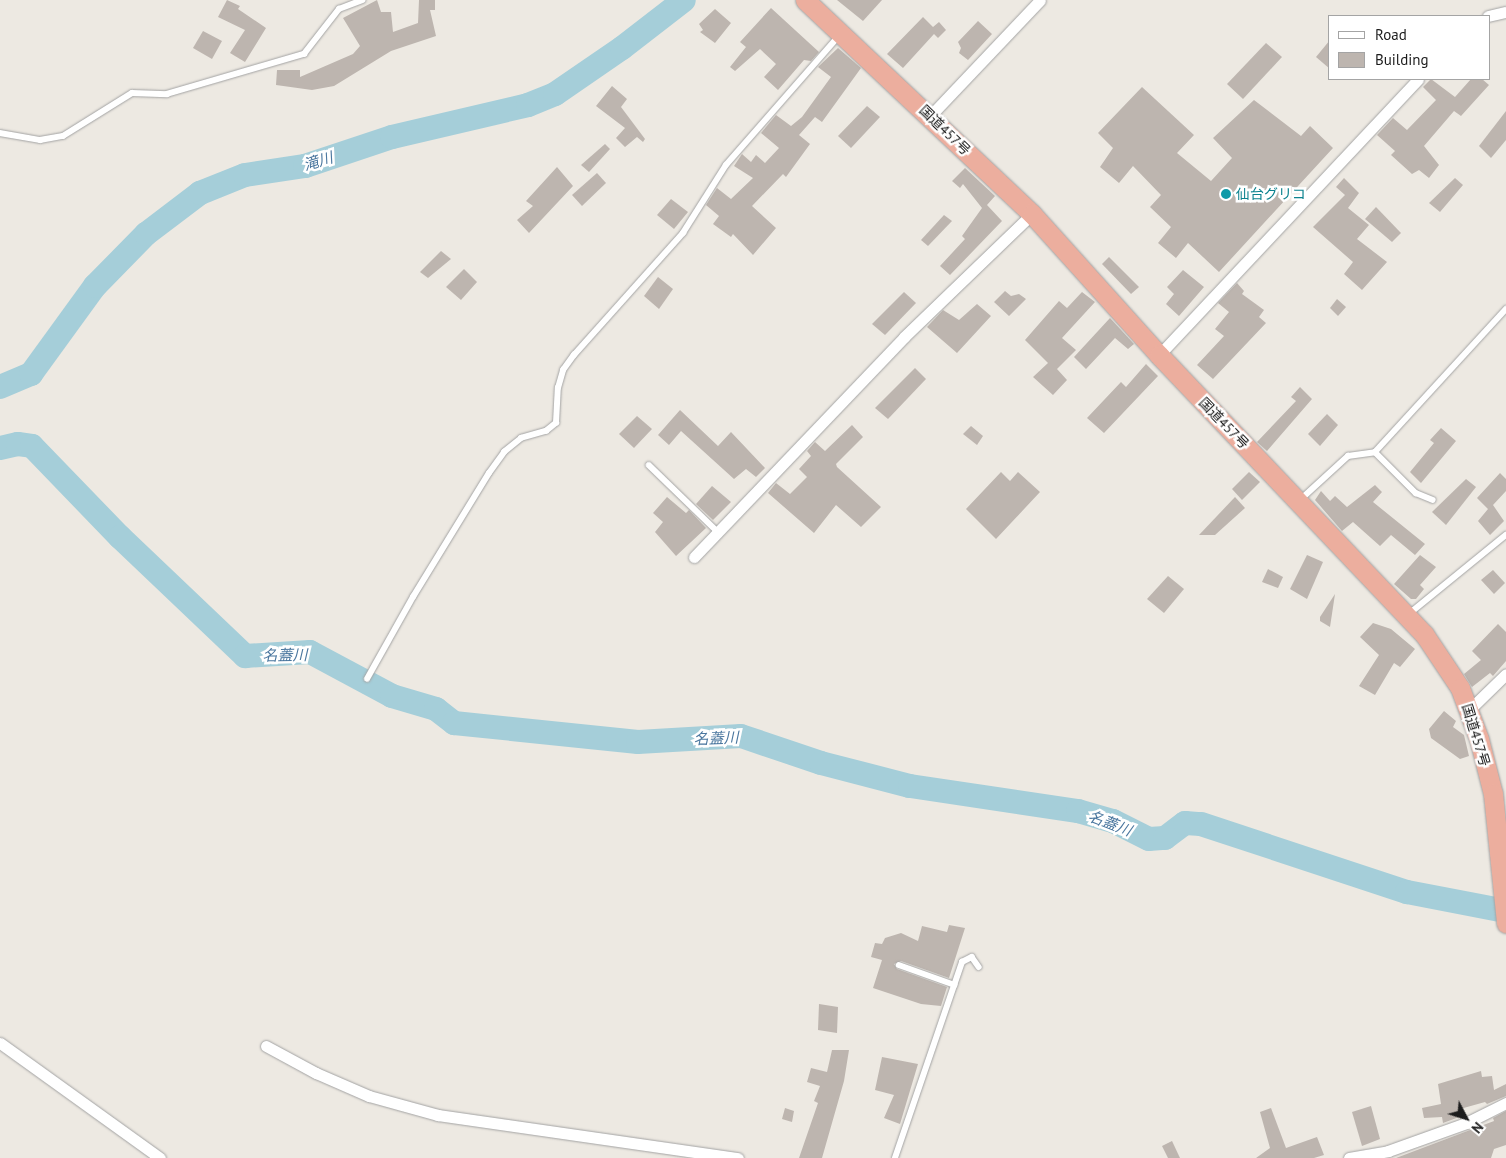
<!DOCTYPE html>
<html>
<head>
<meta charset="utf-8">
<style>
	body { margin:0 }
	#map { position:relative; width:1506px; height:1158px; overflow:hidden; background:#ede9e2; font-family:"PT Sans","Noto Sans JP",sans-serif }
	div>[style] { position:absolute }
	[style*='--x'] { left:calc(var(--x)*1px); top:calc(var(--y)*1px); width:calc(var(--w)*1px); rotate:calc(var(--a)*1deg) }
	.river>* { height:24px; margin:-12px; padding:0 12px; transform-origin:12px; border-radius:12px; background:#a5ced9 }
	.building>* { inset:0; background:#bdb5af }
	.roads { filter:drop-shadow(0 0 1px #a3a3a3) drop-shadow(0 0 1px #a3a3a3) }
	.service>* { height:5.5px; margin:-2.75px; padding:0 2.75px; transform-origin:2.75px; border-radius:2.75px; background:#fff }
	.minor>* { height:11px; margin:-5.5px; padding:0 5.5px; transform-origin:5.5px; border-radius:5.5px; background:#fff }
	.trunk>* { height:19px; margin:-9.5px; padding:0 9.5px; transform-origin:9.5px; border-radius:9.5px; background:#ecae9e }
	.dots>* { width:14px; height:14px; translate:-50% -50%; box-sizing:border-box; border:2px solid #fff; border-radius:50% }
	span { translate:-50% -50%; white-space:nowrap; text-align:center; line-height:1.15; -webkit-text-stroke:5px #fff; paint-order:stroke }
	.street-label { font-size:14px; color:#1c1c1c }
	.culture-label { font-size:14px; color:#0d838f }
	.left { translate:0 -50%; text-align:left }
	.water-label { font-size:15px; color:#4b779f; font-style:italic }
	.legend { position:absolute; left:1328px; top:15px; width:162px; height:65px; box-sizing:border-box; background:#fff; border:1px solid #a4a4a4; margin:0; padding:6px 9px; list-style:none; font-size:15px; color:#1c1c1c }
	.legend li { display:flex; align-items:center; gap:10px; height:25px }
	.legend b { width:25px; border:1px solid #a4a4a4 }
	.north { position:absolute; left:1441px; top:1093px; width:50px; height:50px; -webkit-text-stroke:4px #fff; paint-order:stroke; rotate:130deg; font-size:14px; font-weight:700; line-height:20px; text-align:center; color:#1c1c1c }
	.north::after { content:''; display:block; margin:auto; width:18px; height:22px; background:#1c1c1c; clip-path:polygon(50% 0,100% 100%,50% 72%,0 100%) }
</style>
</head>
<body>
<div id="map">
	<div class="river">
		<div style="--x:0;--y:387;--w:34;--a:-23"></div>
		<div style="--x:31;--y:374;--w:109;--a:-54"></div>
		<div style="--x:95;--y:286;--w:73;--a:-45.6"></div>
		<div style="--x:146;--y:234;--w:68;--a:-37.2"></div>
		<div style="--x:200;--y:193;--w:48;--a:-21.8"></div>
		<div style="--x:245;--y:175;--w:61;--a:-8.5"></div>
		<div style="--x:305;--y:166;--w:92;--a:-18.4"></div>
		<div style="--x:392;--y:137;--w:140;--a:-13.2"></div>
		<div style="--x:528;--y:105;--w:29;--a:-22"></div>
		<div style="--x:555;--y:94;--w:81;--a:-34.5"></div>
		<div style="--x:622;--y:48;--w:78;--a:-37.7"></div>
		<div style="--x:0;--y:448;--w:18;--a:-13"></div>
		<div style="--x:18;--y:444;--w:14;--a:8"></div>
		<div style="--x:32;--y:446;--w:127;--a:46"></div>
		<div style="--x:120;--y:537;--w:173;--a:43.6"></div>
		<div style="--x:245;--y:656;--w:65;--a:-3.5"></div>
		<div style="--x:310;--y:652;--w:93;--a:28.2"></div>
		<div style="--x:392;--y:696;--w:46;--a:16.5"></div>
		<div style="--x:436;--y:709;--w:23;--a:38"></div>
		<div style="--x:454;--y:723;--w:185;--a:5.9"></div>
		<div style="--x:638;--y:742;--w:103;--a:-3.3"></div>
		<div style="--x:741;--y:736;--w:84;--a:18.6"></div>
		<div style="--x:821;--y:763;--w:92;--a:14.5"></div>
		<div style="--x:910;--y:786;--w:170;--a:8.5"></div>
		<div style="--x:1078;--y:811;--w:36;--a:16"></div>
		<div style="--x:1113;--y:821;--w:40;--a:26.6"></div>
		<div style="--x:1149;--y:839;--w:16;--a:-4"></div>
		<div style="--x:1165;--y:838;--w:25;--a:-37"></div>
		<div style="--x:1185;--y:823;--w:16;--a:4"></div>
		<div style="--x:1201;--y:824;--w:217;--a:18.3"></div>
		<div style="--x:1407;--y:892;--w:101;--a:10.9"></div>
	</div>
	<div class="building">
		<div style="clip-path:polygon(227px 0,240px 6px,238px 9px,266px 28px,245px 62px,230px 53px,245px 30px,218px 17px)"></div>
		<div style="clip-path:polygon(377px 0,381px 12px,391px 12px,393px 32px,418px 23px,419px 0,435px 0,435px 10px,430px 10px,436px 36px,391px 51px,334px 86px,312px 90px,276px 85px,277px 70px,300px 70px,300px 77px,353px 54px,360px 46px,343px 18px)"></div>
		<div style="clip-path:polygon(837px 0,882px 0,863px 21px)"></div>
		<div style="clip-path:polygon(771px 8px,819px 52px,811px 61px,804px 60px,778px 90px,764px 77px,776px 64px,760px 49px,735px 71px,730px 67px,746px 47px,740px 42px)"></div>
		<div style="clip-path:polygon(715px 9px,731px 23px,715px 43px,700px 32px,703px 30px,699px 24px)"></div>
		<div style="clip-path:polygon(923px 17px,933px 27px,939px 22px,946px 30px,938px 38px,934px 34px,903px 68px,887px 54px)"></div>
		<div style="clip-path:polygon(978px 21px,992px 34px,968px 60px,959px 53px,961px 48px,958px 42px)"></div>
		<div style="clip-path:polygon(203px 31px,222px 41px,212px 59px,193px 48px)"></div>
		<div style="clip-path:polygon(1330px 40px,1330px 69px,1316px 57px)"></div>
		<div style="clip-path:polygon(1266px 43px,1282px 57px,1243px 99px,1227px 84px)"></div>
		<div style="clip-path:polygon(838px 48px,861px 68px,822px 122px,815px 117px,799px 135px,810px 144px,786px 177px,783px 174px,752px 206px,776px 228px,753px 255px,733px 234px,731px 237px,713px 224px,719px 216px,706px 205px,717px 188px,731px 199px,753px 178px,734px 166px,742px 154px,751px 162px,756px 155px,765px 163px,779px 148px,761px 133px,776px 115px,791px 126px,802px 117px,831px 77px,818px 67px)"></div>
		<div style="clip-path:polygon(1431px 79px,1455px 97px,1471px 79px,1482px 79px,1489px 85px,1461px 116px,1454px 111px,1424px 146px,1439px 165px,1429px 178px,1419px 170px,1412px 174px,1391px 155px,1395px 151px,1377px 135px,1393px 118px,1407px 130px,1436px 100px,1423px 87px)"></div>
		<div style="clip-path:polygon(612px 86px,627px 99px,621px 107px,645px 139px,643px 142px,637px 137px,625px 147px,616px 138px,625px 128px,596px 106px)"></div>
		<div style="clip-path:polygon(1142px 87px,1194px 135px,1177px 153px,1211px 181px,1232px 158px,1213px 138px,1254px 100px,1301px 136px,1310px 126px,1333px 148px,1219px 272px,1188px 243px,1176px 258px,1158px 243px,1171px 227px,1150px 207px,1161px 195px,1133px 166px,1119px 183px,1100px 167px,1113px 148px,1098px 133px)"></div>
		<div style="clip-path:polygon(867px 106px,880px 117px,851px 148px,838px 136px)"></div>
		<div style="clip-path:polygon(1506px 111px,1506px 140px,1491px 158px,1479px 146px)"></div>
		<div style="clip-path:polygon(605px 144px,610px 149px,589px 172px,581px 165px)"></div>
		<div style="clip-path:polygon(557px 167px,573px 186px,529px 233px,517px 220px,533px 206px,526px 201px)"></div>
		<div style="clip-path:polygon(965px 168px,995px 196px,987px 205px,1002px 221px,950px 275px,940px 266px,965px 239px,962px 236px,982px 208px,963px 184px,960px 188px,952px 181px)"></div>
		<div style="clip-path:polygon(597px 173px,606px 183px,582px 206px,572px 195px)"></div>
		<div style="clip-path:polygon(1344px 178px,1359px 193px,1348px 208px,1369px 225px,1357px 239px,1387px 262px,1362px 290px,1344px 274px,1353px 262px,1313px 227px,1345px 195px,1336px 187px)"></div>
		<div style="clip-path:polygon(1455px 178px,1463px 185px,1440px 212px,1429px 203px)"></div>
		<div style="clip-path:polygon(671px 199px,688px 212px,674px 229px,657px 215px)"></div>
		<div style="clip-path:polygon(1376px 207px,1401px 233px,1392px 242px,1365px 219px)"></div>
		<div style="clip-path:polygon(944px 215px,952px 221px,928px 246px,921px 240px)"></div>
		<div style="clip-path:polygon(441px 251px,451px 259px,428px 278px,420px 272px)"></div>
		<div style="clip-path:polygon(1109px 257px,1139px 287px,1131px 294px,1102px 264px)"></div>
		<div style="clip-path:polygon(464px 269px,477px 282px,461px 300px,446px 287px)"></div>
		<div style="clip-path:polygon(1183px 270px,1204px 287px,1179px 316px,1166px 304px,1174px 294px,1167px 287px)"></div>
		<div style="clip-path:polygon(658px 277px,673px 289px,659px 309px,644px 296px)"></div>
		<div style="clip-path:polygon(1237px 283px,1244px 291px,1242px 294px,1264px 310px,1259px 317px,1266px 323px,1213px 379px,1197px 365px,1224px 336px,1215px 329px,1229px 312px,1218px 303px)"></div>
		<div style="clip-path:polygon(1005px 291px,1011px 296px,1019px 294px,1026px 299px,1009px 316px,994px 302px)"></div>
		<div style="clip-path:polygon(904px 292px,916px 303px,885px 335px,872px 324px)"></div>
		<div style="clip-path:polygon(1082px 292px,1095px 302px,1062px 338px,1076px 350px,1057px 369px,1067px 380px,1053px 395px,1033px 377px,1048px 363px,1025px 340px,1059px 301px,1067px 308px)"></div>
		<div style="clip-path:polygon(1337px 299px,1346px 307px,1338px 316px,1330px 308px)"></div>
		<div style="clip-path:polygon(977px 304px,991px 316px,957px 353px,927px 327px,943px 310px,959px 320px)"></div>
		<div style="clip-path:polygon(1110px 318px,1134px 344px,1128px 349px,1115px 338px,1086px 369px,1074px 357px)"></div>
		<div style="clip-path:polygon(1146px 364px,1158px 376px,1104px 433px,1087px 418px,1121px 382px,1126px 387px)"></div>
		<div style="clip-path:polygon(915px 368px,926px 379px,888px 419px,875px 408px)"></div>
		<div style="clip-path:polygon(1300px 387px,1312px 399px,1267px 451px,1257px 442px,1296px 401px,1291px 397px)"></div>
		<div style="clip-path:polygon(680px 410px,718px 446px,731px 432px,765px 468px,756px 477px,746px 469px,734px 479px,681px 431px,669px 445px,658px 435px)"></div>
		<div style="clip-path:polygon(1327px 414px,1338px 425px,1320px 446px,1308px 434px)"></div>
		<div style="clip-path:polygon(637px 416px,652px 429px,634px 448px,619px 434px)"></div>
		<div style="clip-path:polygon(852px 425px,863px 437px,836px 464px,837px 467px,881px 507px,861px 527px,836px 505px,814px 533px,768px 493px,776px 483px,790px 494px,807px 477px,799px 469px,811px 456px,807px 451px,815px 442px,825px 451px)"></div>
		<div style="clip-path:polygon(971px 426px,983px 436px,977px 445px,963px 434px)"></div>
		<div style="clip-path:polygon(1441px 428px,1456px 441px,1421px 483px,1410px 472px,1434px 443px,1430px 440px)"></div>
		<div style="clip-path:polygon(1001px 472px,1010px 481px,1018px 472px,1040px 492px,996px 539px,966px 509px)"></div>
		<div style="clip-path:polygon(1249px 472px,1260px 482px,1242px 500px,1232px 489px)"></div>
		<div style="clip-path:polygon(1500px 473px,1506px 479px,1506px 491px,1493px 505px,1504px 521px,1490px 535px,1478px 521px,1488px 509px,1477px 498px)"></div>
		<div style="clip-path:polygon(1466px 479px,1476px 487px,1446px 525px,1432px 512px)"></div>
		<div style="clip-path:polygon(1375px 485px,1382px 492px,1373px 502px,1425px 544px,1415px 555px,1391px 535px,1380px 546px,1353px 522px,1342px 531px,1315px 500px,1321px 491px,1330px 501px,1335px 496px,1347px 507px)"></div>
		<div style="clip-path:polygon(712px 486px,731px 502px,713px 520px,696px 504px)"></div>
		<div style="clip-path:polygon(667px 497px,686px 513px,689px 510px,706px 528px,676px 556px,655px 532px,663px 522px,653px 513px)"></div>
		<div style="clip-path:polygon(1235px 497px,1245px 508px,1215px 535px,1199px 535px)"></div>
		<div style="clip-path:polygon(1307px 555px,1323px 562px,1307px 599px,1290px 589px)"></div>
		<div style="clip-path:polygon(1420px 555px,1436px 567px,1420px 585px,1424px 589px,1416px 599px,1411px 599px,1394px 584px)"></div>
		<div style="clip-path:polygon(1268px 569px,1283px 577px,1278px 588px,1262px 582px)"></div>
		<div style="clip-path:polygon(1493px 570px,1505px 583px,1494px 594px,1481px 580px)"></div>
		<div style="clip-path:polygon(1168px 576px,1184px 589px,1164px 613px,1147px 599px)"></div>
		<div style="clip-path:polygon(1335px 594px,1330px 627px,1320px 621px,1320px 617px)"></div>
		<div style="clip-path:polygon(1373px 623px,1391px 629px,1415px 649px,1400px 667px,1394px 663px,1375px 695px,1359px 686px,1379px 655px,1360px 637px)"></div>
		<div style="clip-path:polygon(1498px 624px,1506px 632px,1506px 661px,1493px 676px,1490px 673px,1472px 687px,1464px 674px,1481px 660px,1472px 651px)"></div>
		<div style="clip-path:polygon(1444px 711px,1456px 721px,1453px 727px,1464px 735px,1469px 756px,1460px 759px,1431px 738px,1429px 729px)"></div>
		<div style="clip-path:polygon(949px 925px,965px 928px,949px 978px,901px 961px,894px 964px,897px 969px,947px 987px,941px 1006px,921px 1004px,873px 988px,882px 960px,871px 957px,875px 943px,882px 944px,885px 938px,901px 933px,918px 941px,922px 926px,947px 932px)"></div>
		<div style="clip-path:polygon(819px 1004px,838px 1007px,837px 1033px,818px 1030px)"></div>
		<div style="clip-path:polygon(832px 1050px,849px 1050px,844px 1081px,822px 1158px,799px 1158px,818px 1103px,814px 1101px,820px 1086px,807px 1082px,811px 1068px,827px 1072px)"></div>
		<div style="clip-path:polygon(882px 1057px,918px 1064px,900px 1124px,884px 1118px,894px 1095px,875px 1090px)"></div>
		<div style="clip-path:polygon(1481px 1071px,1482px 1077px,1492px 1076px,1494px 1090px,1506px 1084px,1506px 1096px,1487px 1104px,1485px 1102px,1460px 1109px,1462px 1116px,1443px 1123px,1442px 1117px,1424px 1118px,1422px 1108px,1441px 1104px,1438px 1084px)"></div>
		<div style="clip-path:polygon(1371px 1106px,1380px 1139px,1362px 1146px,1352px 1112px)"></div>
		<div style="clip-path:polygon(785px 1108px,794px 1111px,792px 1122px,782px 1119px)"></div>
		<div style="clip-path:polygon(1271px 1108px,1286px 1148px,1317px 1137px,1324px 1155px,1314px 1158px,1256px 1158px,1270px 1148px,1260px 1112px)"></div>
		<div style="clip-path:polygon(1506px 1111px,1506px 1145px,1494px 1149px,1491px 1158px,1396px 1158px,1494px 1121px,1493px 1118px)"></div>
		<div style="clip-path:polygon(1172px 1141px,1180px 1158px,1168px 1158px,1162px 1146px)"></div>
	</div>
	<div class="roads">
		<div class="service">
			<div style="--x:0;--y:133;--w:41;--a:9.9"></div>
			<div style="--x:40;--y:140;--w:23;--a:-10"></div>
			<div style="--x:63;--y:136;--w:81;--a:-31.9"></div>
			<div style="--x:132;--y:93;--w:35;--a:2"></div>
			<div style="--x:167;--y:94;--w:143;--a:-16.3"></div>
			<div style="--x:304;--y:54;--w:57;--a:-52.1"></div>
			<div style="--x:339;--y:9;--w:25;--a:-21"></div>
			<div style="--x:1375;--y:452;--w:58;--a:45"></div>
			<div style="--x:1416;--y:493;--w:18;--a:22"></div>
			<div style="--x:649;--y:465;--w:95;--a:44.1"></div>
			<div style="--x:1300;--y:500;--w:65;--a:-42.5"></div>
			<div style="--x:1348;--y:456;--w:27;--a:-8"></div>
			<div style="--x:1375;--y:452;--w:194;--a:-47.5"></div>
			<div style="--x:1409;--y:614;--w:125;--a:-39.2"></div>
			<div style="--x:367;--y:679;--w:94;--a:-60.7"></div>
			<div style="--x:413;--y:597;--w:145;--a:-58.5"></div>
			<div style="--x:489;--y:473;--w:26;--a:-54"></div>
			<div style="--x:504;--y:452;--w:22;--a:-39"></div>
			<div style="--x:521;--y:438;--w:26;--a:-16"></div>
			<div style="--x:546;--y:431;--w:13;--a:-39"></div>
			<div style="--x:556;--y:423;--w:35;--a:-87"></div>
			<div style="--x:558;--y:388;--w:19;--a:-74"></div>
			<div style="--x:563;--y:370;--w:19;--a:-54"></div>
			<div style="--x:574;--y:355;--w:164;--a:-48.2"></div>
			<div style="--x:683;--y:233;--w:80;--a:-57.7"></div>
			<div style="--x:726;--y:165;--w:171;--a:-48.8"></div>
			<div style="--x:899;--y:965;--w:59;--a:19.7"></div>
			<div style="--x:895;--y:1158;--w:207;--a:-71.1"></div>
			<div style="--x:962;--y:962;--w:11;--a:-27"></div>
			<div style="--x:972;--y:957;--w:12;--a:55"></div>
		</div>
		<div class="minor">
			<div style="--x:1488;--y:16;--w:18;--a:-13"></div>
			<div style="--x:931;--y:115;--w:158;--a:-46.5"></div>
			<div style="--x:1159;--y:355;--w:378;--a:-46.8"></div>
			<div style="--x:694;--y:557;--w:304;--a:-46.3"></div>
			<div style="--x:904;--y:337;--w:178;--a:-43.9"></div>
			<div style="--x:1470;--y:709;--w:50;--a:-44.2"></div>
			<div style="--x:0;--y:1043;--w:197;--a:35.7"></div>
			<div style="--x:266;--y:1046;--w:57;--a:28.4"></div>
			<div style="--x:316;--y:1073;--w:58;--a:23.5"></div>
			<div style="--x:369;--y:1096;--w:72;--a:15.4"></div>
			<div style="--x:438;--y:1115;--w:303;--a:8.2"></div>
			<div style="--x:1349;--y:1158;--w:40;--a:-10"></div>
			<div style="--x:1388;--y:1151;--w:83;--a:-19.7"></div>
			<div style="--x:1466;--y:1123;--w:45;--a:-26.6"></div>
		</div>
		<div class="trunk">
			<div style="--x:805;--y:0;--w:312;--a:43.3"></div>
			<div style="--x:1032;--y:214;--w:190;--a:48"></div>
			<div style="--x:1159;--y:355;--w:385;--a:46.5"></div>
			<div style="--x:1424;--y:634;--w:65;--a:56.3"></div>
			<div style="--x:1460;--y:688;--w:54;--a:69.6"></div>
			<div style="--x:1479;--y:739;--w:57;--a:75.7"></div>
			<div style="--x:1493;--y:794;--w:130;--a:84.2"></div>
		</div>
	</div>
	<div class="dots">
		<div style="left:1226px;top:194px;background:#0f9aa8"></div>
	</div>
	<div class="street-label">
		<span style="left:945px;top:130px;rotate:44deg">国道457号</span>
		<span style="left:1224px;top:423px;rotate:46deg">国道457号</span>
		<span style="left:1476px;top:735px;rotate:73deg">国道457号</span>
	</div>
	<div class="culture-label">
		<span class="left" style="left:1236px;top:194px">仙台グリコ</span>
	</div>
	<div class="water-label">
		<span style="left:318px;top:161px;rotate:-17deg">滝川</span>
		<span style="left:285px;top:655px;rotate:-1deg">名蓋川</span>
		<span style="left:716px;top:738px;rotate:-2deg">名蓋川</span>
		<span style="left:1110px;top:823px;rotate:21deg">名蓋川</span>
	</div>
	<ul class="legend">
	<li><b style="height:6px;background:#fff"></b>Road</li>
	<li><b style="height:14px;background:#bdb5af"></b>Building</li>
	</ul>
	<div class="north">N</div>
</div>
</body>
</html>
